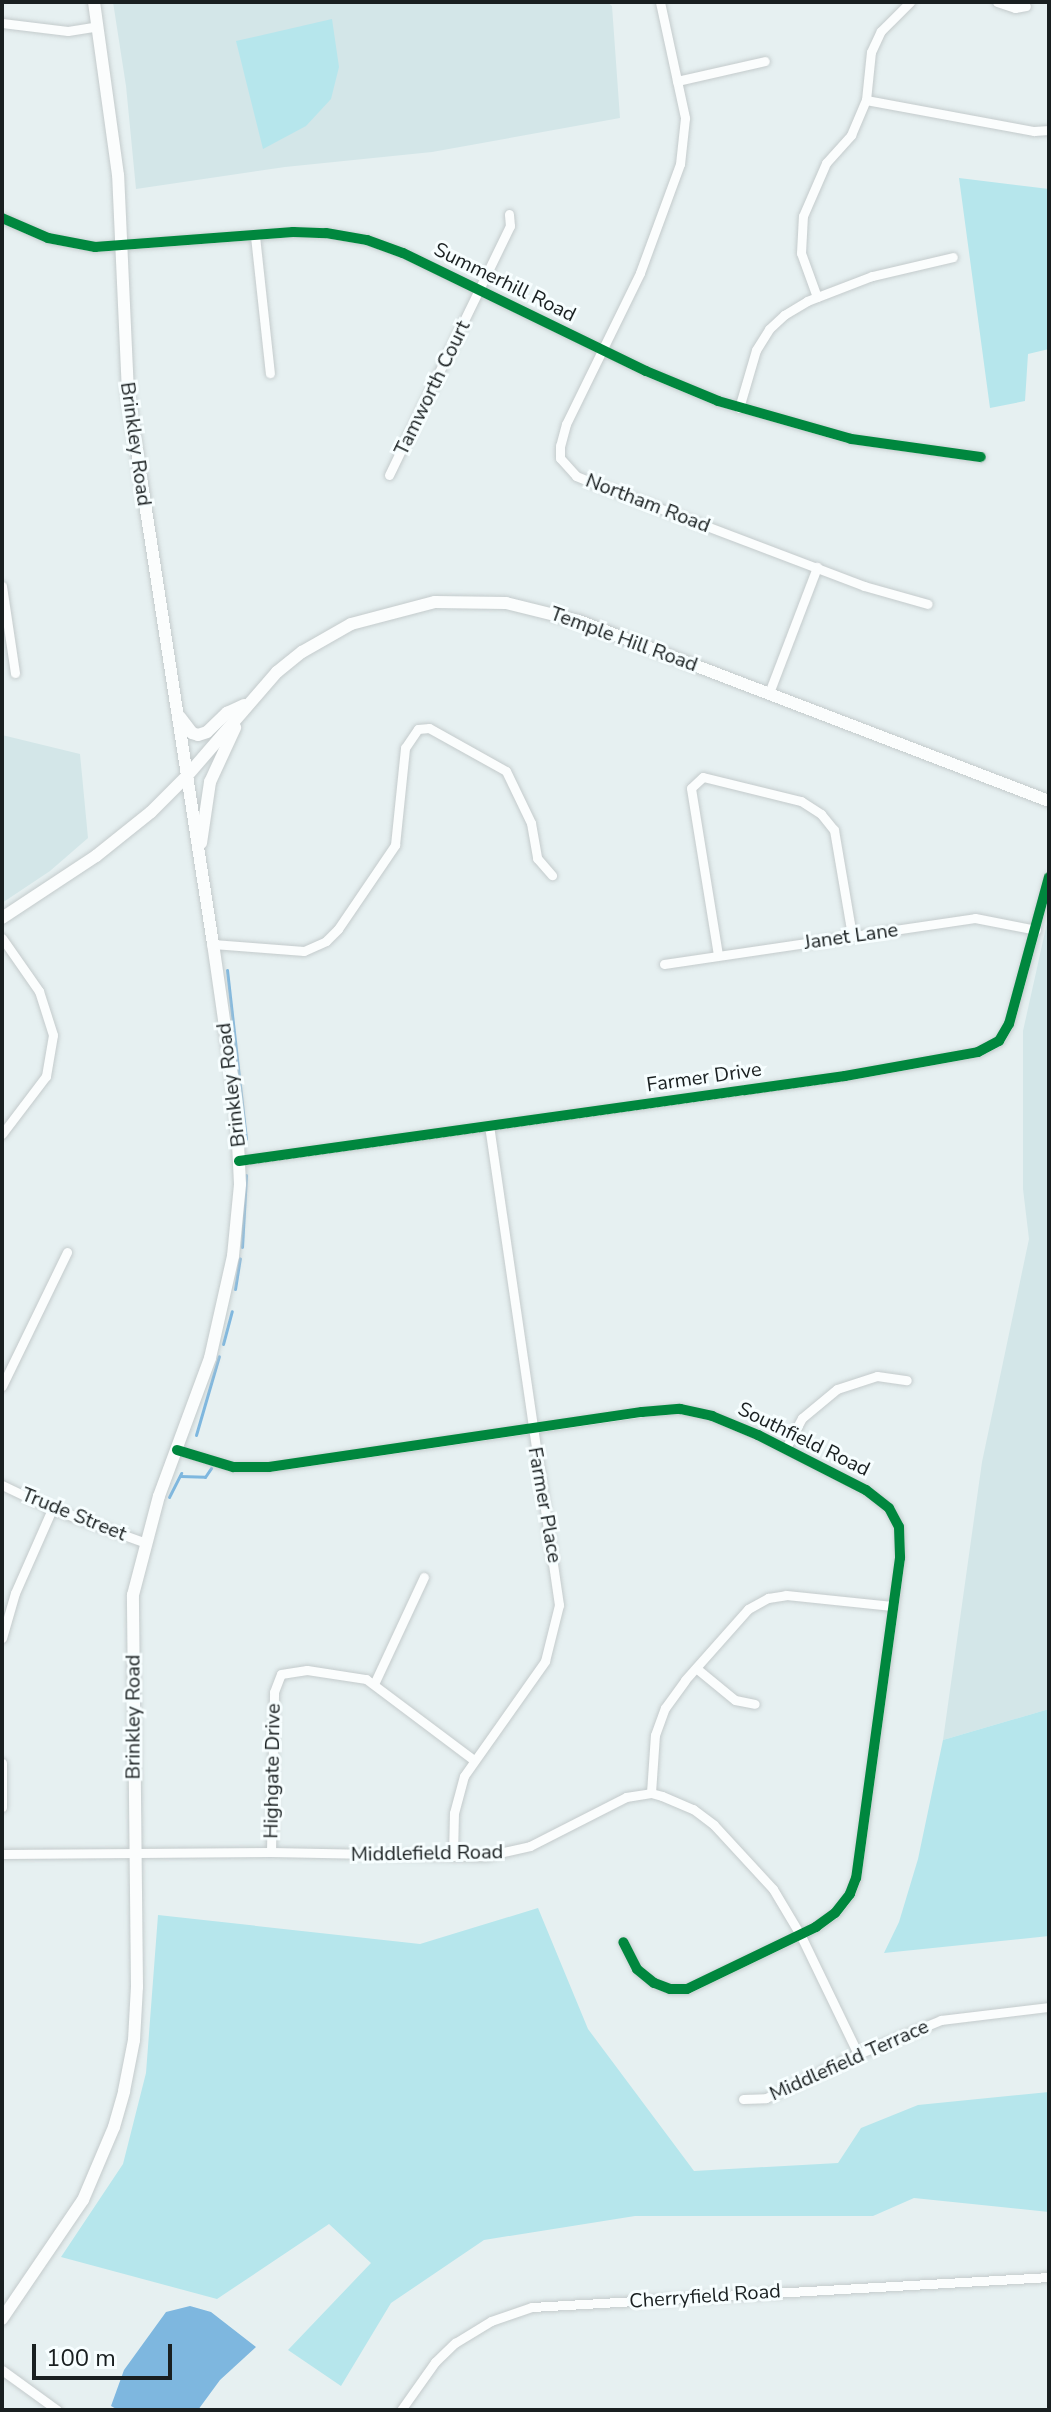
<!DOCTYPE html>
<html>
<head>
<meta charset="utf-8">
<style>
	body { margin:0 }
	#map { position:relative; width:1051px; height:2412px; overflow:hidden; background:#e6f0f1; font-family:"Nunito Sans",sans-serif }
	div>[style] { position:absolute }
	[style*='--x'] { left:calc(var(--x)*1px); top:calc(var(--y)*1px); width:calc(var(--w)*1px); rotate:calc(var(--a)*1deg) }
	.built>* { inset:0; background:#d3e6e8 }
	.green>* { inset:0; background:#b6e6ec }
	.water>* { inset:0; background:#7eb7df }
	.stream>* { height:3px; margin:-1.5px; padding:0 1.5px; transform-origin:1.5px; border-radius:1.5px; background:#7eb7df }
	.roads { filter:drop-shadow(0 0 2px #c4cbcc) drop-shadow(0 0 2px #c4cbcc) }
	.minor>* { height:9px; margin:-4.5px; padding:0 4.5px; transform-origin:4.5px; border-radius:4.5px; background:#fbfdfd }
	.major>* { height:12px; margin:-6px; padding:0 6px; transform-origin:6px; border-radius:6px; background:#fbfdfd }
	.cycleway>* { height:10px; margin:-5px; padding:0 5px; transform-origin:5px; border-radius:5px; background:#00873e }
	span { translate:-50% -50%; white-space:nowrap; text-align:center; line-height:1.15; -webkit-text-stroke:6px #f7feff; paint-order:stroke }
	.street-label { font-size:20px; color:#191f20 }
	.frame { position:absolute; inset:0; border:4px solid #191f20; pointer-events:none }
	.scale { position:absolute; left:32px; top:2344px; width:140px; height:36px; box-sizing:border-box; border:4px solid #191f20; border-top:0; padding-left:10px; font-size:24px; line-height:28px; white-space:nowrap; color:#191f20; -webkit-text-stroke:6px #f7feff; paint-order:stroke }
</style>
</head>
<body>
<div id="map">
	<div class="built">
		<div style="clip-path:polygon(113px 2px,607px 2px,612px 6px,620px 118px,432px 152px,285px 167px,136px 189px,126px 86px)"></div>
		<div style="clip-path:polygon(2px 735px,80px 754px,88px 838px,50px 871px,2px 903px)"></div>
		<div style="clip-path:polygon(1049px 914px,1049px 1709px,943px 1740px,982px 1462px,1029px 1239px,1023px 1189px,1023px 1031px)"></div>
	</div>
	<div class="green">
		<div style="clip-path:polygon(332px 19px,339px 67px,331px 99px,306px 126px,263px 149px,236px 41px)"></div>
		<div style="clip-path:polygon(959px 178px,1049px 189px,1049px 349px,1028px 354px,1025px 401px,990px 408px)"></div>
		<div style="clip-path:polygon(1049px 1709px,1049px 1936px,884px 1953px,899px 1922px,918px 1859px,943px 1740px)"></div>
		<div style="clip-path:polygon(538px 1908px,588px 2029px,694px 2171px,838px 2163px,861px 2128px,918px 2105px,1049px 2092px,1049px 2212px,914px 2198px,873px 2216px,635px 2216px,484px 2240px,391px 2303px,341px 2386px,288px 2350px,371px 2263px,329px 2224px,217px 2299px,61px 2257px,123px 2164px,146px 2073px,158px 1915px,420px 1944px)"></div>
	</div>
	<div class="water">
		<div style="clip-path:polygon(190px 2306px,211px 2312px,256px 2347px,220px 2380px,198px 2410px,118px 2410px,111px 2406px,124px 2370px,166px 2312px)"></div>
	</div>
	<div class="stream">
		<div style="--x:227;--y:970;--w:170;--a:83.6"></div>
		<div style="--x:242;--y:1247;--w:72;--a:-86.8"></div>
		<div style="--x:235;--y:1289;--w:31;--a:-81"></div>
		<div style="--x:223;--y:1344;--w:34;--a:-75"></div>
		<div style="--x:196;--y:1435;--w:82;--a:-73.8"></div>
		<div style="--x:180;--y:1476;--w:25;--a:2"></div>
		<div style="--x:205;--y:1477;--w:11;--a:-56"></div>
		<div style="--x:169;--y:1497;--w:27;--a:-63"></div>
	</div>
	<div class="roads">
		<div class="minor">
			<div style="--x:660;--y:2;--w:119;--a:77.8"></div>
			<div style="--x:685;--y:118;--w:46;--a:96.2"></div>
			<div style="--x:680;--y:164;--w:116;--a:110.2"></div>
			<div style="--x:640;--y:273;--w:168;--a:116.1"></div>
			<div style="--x:566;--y:424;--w:23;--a:105"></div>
			<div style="--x:560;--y:446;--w:12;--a:90"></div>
			<div style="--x:560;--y:458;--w:24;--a:48"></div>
			<div style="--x:576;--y:476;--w:27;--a:22"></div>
			<div style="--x:601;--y:486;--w:281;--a:20.8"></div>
			<div style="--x:864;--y:586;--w:66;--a:15.7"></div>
			<div style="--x:997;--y:2;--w:19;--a:18"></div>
			<div style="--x:1015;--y:8;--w:11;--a:-10"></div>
			<div style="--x:2;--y:23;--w:66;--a:6.9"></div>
			<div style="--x:68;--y:31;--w:30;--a:-9"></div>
			<div style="--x:677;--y:81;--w:90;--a:-12.8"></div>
			<div style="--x:866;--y:100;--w:171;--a:10.5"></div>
			<div style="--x:1034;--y:131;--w:15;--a:-4"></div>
			<div style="--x:2;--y:218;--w:50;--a:23.5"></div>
			<div style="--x:48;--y:238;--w:48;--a:10.8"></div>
			<div style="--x:95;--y:247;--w:199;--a:-4.3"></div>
			<div style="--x:293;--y:232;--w:33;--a:2"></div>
			<div style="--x:326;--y:233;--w:42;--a:9.7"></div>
			<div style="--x:367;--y:240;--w:38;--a:20"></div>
			<div style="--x:403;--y:253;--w:270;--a:25.9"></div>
			<div style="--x:646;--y:371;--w:78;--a:22.6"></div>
			<div style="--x:718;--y:401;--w:138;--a:15.9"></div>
			<div style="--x:851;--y:439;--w:131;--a:7.9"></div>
			<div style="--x:255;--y:236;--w:138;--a:83.8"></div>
			<div style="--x:817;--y:297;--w:47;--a:-110"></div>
			<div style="--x:801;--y:253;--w:37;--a:-87"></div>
			<div style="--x:803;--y:216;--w:58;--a:-66.5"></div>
			<div style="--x:826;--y:163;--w:38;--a:-48"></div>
			<div style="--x:851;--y:135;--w:38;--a:-67"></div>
			<div style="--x:866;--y:100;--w:48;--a:-84.1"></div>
			<div style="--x:871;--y:52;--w:23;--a:-65"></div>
			<div style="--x:881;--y:31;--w:41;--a:-45"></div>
			<div style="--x:739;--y:408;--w:60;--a:-73.7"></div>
			<div style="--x:756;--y:350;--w:25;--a:-58"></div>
			<div style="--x:769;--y:329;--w:21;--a:-43"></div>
			<div style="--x:784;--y:315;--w:27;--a:-31"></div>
			<div style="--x:807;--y:301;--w:70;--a:-21"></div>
			<div style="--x:872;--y:276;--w:83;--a:-13.2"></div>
			<div style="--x:389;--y:475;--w:277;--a:-64.1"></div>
			<div style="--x:510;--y:226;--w:12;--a:-95"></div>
			<div style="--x:2;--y:586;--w:88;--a:81.5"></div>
			<div style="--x:769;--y:693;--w:135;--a:-69.1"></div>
			<div style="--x:2;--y:938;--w:65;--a:55.1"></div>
			<div style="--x:39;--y:991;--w:46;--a:72.3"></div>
			<div style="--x:53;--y:1035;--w:42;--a:99.7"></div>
			<div style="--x:46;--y:1076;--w:73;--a:127.2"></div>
			<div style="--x:213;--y:944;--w:91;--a:4.4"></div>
			<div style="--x:304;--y:951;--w:24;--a:-24"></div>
			<div style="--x:326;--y:941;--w:17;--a:-45"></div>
			<div style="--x:338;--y:929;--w:102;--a:-55.8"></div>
			<div style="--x:395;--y:845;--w:98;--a:-84.1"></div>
			<div style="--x:405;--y:748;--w:23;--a:-56"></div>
			<div style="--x:418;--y:729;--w:11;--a:-5"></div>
			<div style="--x:429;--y:728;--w:88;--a:29.2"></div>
			<div style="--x:506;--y:771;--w:58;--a:64.3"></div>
			<div style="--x:531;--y:823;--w:36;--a:80"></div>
			<div style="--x:537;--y:858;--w:23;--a:49"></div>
			<div style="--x:718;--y:955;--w:169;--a:-99.2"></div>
			<div style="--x:691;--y:788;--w:16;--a:-43"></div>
			<div style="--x:703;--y:777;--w:101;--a:13.8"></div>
			<div style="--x:801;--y:801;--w:24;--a:33"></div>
			<div style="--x:821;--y:814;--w:21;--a:51"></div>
			<div style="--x:834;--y:830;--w:107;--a:80.3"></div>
			<div style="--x:664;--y:964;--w:314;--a:-8.4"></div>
			<div style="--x:975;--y:918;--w:62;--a:11.1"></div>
			<div style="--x:239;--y:1161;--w:612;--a:-7.98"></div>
			<div style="--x:845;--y:1076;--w:135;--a:-10.2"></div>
			<div style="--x:978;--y:1052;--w:24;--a:-28"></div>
			<div style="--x:999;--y:1041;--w:20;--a:-60"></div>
			<div style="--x:1009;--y:1024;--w:152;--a:-74.8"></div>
			<div style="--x:2;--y:1386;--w:149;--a:-64.1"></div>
			<div style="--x:786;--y:1448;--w:34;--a:-62"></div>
			<div style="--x:802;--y:1418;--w:45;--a:-39.6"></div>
			<div style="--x:837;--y:1389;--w:42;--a:-18"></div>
			<div style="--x:877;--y:1376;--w:30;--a:8"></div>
			<div style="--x:177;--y:1450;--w:59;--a:16.9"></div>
			<div style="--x:233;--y:1467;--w:36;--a:0"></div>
			<div style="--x:269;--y:1467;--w:377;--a:-8.4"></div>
			<div style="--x:642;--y:1412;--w:38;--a:-5"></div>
			<div style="--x:680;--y:1409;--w:33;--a:12"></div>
			<div style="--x:712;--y:1416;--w:50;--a:22.4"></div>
			<div style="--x:758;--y:1435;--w:121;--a:27"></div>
			<div style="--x:866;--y:1490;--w:29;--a:38"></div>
			<div style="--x:889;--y:1508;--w:21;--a:62"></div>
			<div style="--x:899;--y:1527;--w:31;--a:88"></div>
			<div style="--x:900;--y:1558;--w:323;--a:97.8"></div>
			<div style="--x:856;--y:1878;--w:17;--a:111"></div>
			<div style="--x:850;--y:1894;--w:24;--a:128"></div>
			<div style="--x:835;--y:1913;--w:24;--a:144"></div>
			<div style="--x:816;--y:1927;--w:143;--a:154.3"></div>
			<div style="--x:687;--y:1989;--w:17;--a:180"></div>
			<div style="--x:670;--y:1989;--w:17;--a:-159"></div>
			<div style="--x:654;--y:1983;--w:22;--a:-141"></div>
			<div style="--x:637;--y:1969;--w:30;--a:-117"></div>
			<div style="--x:2;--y:1485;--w:55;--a:25.6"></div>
			<div style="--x:52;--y:1509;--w:100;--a:19.9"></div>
			<div style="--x:2;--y:1638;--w:47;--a:-73.9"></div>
			<div style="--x:15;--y:1593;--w:92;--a:-66.2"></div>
			<div style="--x:696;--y:1668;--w:50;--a:39.4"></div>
			<div style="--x:735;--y:1700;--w:20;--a:11"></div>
			<div style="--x:374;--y:1684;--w:118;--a:-65"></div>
			<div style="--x:2;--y:1763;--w:44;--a:90"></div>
			<div style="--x:651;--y:1793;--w:58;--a:-86.1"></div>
			<div style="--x:655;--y:1735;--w:29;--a:-70"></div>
			<div style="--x:665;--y:1708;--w:34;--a:-54"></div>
			<div style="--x:685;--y:1680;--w:95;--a:-48.4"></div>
			<div style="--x:748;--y:1609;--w:23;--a:-29"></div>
			<div style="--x:768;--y:1598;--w:18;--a:-9"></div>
			<div style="--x:786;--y:1595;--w:107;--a:5.9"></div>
			<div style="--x:271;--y:1852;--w:160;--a:-88.9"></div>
			<div style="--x:274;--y:1692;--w:19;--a:-69"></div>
			<div style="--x:281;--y:1674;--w:26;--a:-9"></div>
			<div style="--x:307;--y:1670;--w:60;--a:8.7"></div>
			<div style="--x:366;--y:1679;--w:135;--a:36.9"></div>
			<div style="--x:2;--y:1854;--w:269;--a:-0.4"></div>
			<div style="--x:271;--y:1852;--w:215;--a:1.1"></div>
			<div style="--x:486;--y:1856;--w:45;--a:-12.8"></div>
			<div style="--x:530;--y:1846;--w:108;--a:-27"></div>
			<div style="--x:626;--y:1797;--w:25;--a:-9"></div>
			<div style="--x:651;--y:1793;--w:11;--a:15"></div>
			<div style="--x:662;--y:1796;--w:34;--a:23"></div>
			<div style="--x:693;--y:1809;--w:26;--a:37"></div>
			<div style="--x:714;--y:1825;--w:87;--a:47.3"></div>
			<div style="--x:773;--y:1889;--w:55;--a:59.2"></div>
			<div style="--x:801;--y:1936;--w:131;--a:64.2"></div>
			<div style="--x:453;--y:1856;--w:43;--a:-88.7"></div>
			<div style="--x:454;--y:1813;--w:38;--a:-75"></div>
			<div style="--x:464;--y:1776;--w:141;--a:-54.8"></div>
			<div style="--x:545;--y:1661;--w:58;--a:-76"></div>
			<div style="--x:559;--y:1605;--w:483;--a:-98.3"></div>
			<div style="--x:743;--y:2099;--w:23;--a:-2"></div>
			<div style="--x:766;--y:2098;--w:102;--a:-25.6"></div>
			<div style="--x:858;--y:2054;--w:90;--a:-22.3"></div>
			<div style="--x:941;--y:2020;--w:109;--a:-6.9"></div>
			<div style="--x:2;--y:2370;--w:68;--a:36"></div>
			<div style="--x:401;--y:2410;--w:59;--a:-54.7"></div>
			<div style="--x:435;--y:2362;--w:28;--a:-44"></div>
			<div style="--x:455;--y:2343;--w:42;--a:-31.4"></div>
			<div style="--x:491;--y:2321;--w:43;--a:-18.9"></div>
			<div style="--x:532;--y:2307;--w:518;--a:-3.32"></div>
		</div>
		<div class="major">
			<div style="--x:180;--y:717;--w:20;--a:53"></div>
			<div style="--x:192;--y:733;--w:6;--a:18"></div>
			<div style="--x:198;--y:735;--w:9;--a:-18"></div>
			<div style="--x:207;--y:732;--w:28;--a:-44"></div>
			<div style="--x:227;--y:713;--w:19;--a:-25"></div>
			<div style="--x:201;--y:843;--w:62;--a:-81.6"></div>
			<div style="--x:210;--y:782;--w:60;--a:-65.2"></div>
			<div style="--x:2;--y:918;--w:113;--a:-33.4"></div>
			<div style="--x:96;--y:856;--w:70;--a:-38.7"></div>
			<div style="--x:151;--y:812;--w:49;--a:-45"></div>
			<div style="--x:186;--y:777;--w:139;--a:-49.1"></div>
			<div style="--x:277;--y:672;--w:32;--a:-39"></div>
			<div style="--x:302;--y:652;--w:56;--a:-29.7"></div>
			<div style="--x:351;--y:624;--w:87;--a:-14.7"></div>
			<div style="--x:435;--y:602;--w:71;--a:0.8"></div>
			<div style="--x:506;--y:603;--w:75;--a:13.9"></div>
			<div style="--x:579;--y:621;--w:503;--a:20.96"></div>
			<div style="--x:2;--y:2319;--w:144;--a:-55.8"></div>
			<div style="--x:83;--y:2200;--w:79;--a:-67"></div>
			<div style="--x:114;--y:2127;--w:37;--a:-74"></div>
			<div style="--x:124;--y:2091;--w:52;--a:-78.9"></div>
			<div style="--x:134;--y:2040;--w:53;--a:-86.8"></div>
			<div style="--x:137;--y:1987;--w:392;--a:-90.6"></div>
			<div style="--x:133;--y:1595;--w:102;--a:-75.3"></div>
			<div style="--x:159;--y:1496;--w:147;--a:-69.7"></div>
			<div style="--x:210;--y:1358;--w:105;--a:-77.3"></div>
			<div style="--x:233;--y:1256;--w:72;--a:-84.4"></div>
			<div style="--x:240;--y:1184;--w:81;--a:-92.8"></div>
			<div style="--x:236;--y:1103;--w:161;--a:-98.2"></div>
			<div style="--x:213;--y:944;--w:558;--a:-98.77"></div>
			<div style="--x:128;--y:393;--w:218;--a:-92.6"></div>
			<div style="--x:118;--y:175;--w:175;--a:-97.9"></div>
		</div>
	</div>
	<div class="cycleway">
		<div style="--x:2;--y:218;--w:50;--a:23.5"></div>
		<div style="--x:48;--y:238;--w:48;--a:10.8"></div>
		<div style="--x:95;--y:247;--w:199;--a:-4.3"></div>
		<div style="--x:293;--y:232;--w:33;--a:2"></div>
		<div style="--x:326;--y:233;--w:42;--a:9.7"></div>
		<div style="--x:367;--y:240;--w:38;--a:20"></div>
		<div style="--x:403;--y:253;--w:270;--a:25.9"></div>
		<div style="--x:646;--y:371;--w:78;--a:22.6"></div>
		<div style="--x:718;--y:401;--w:138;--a:15.9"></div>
		<div style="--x:851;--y:439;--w:131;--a:7.9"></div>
		<div style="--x:239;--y:1161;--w:612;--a:-7.98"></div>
		<div style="--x:845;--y:1076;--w:135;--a:-10.2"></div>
		<div style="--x:978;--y:1052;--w:24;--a:-28"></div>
		<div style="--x:999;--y:1041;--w:20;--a:-60"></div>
		<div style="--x:1009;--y:1024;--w:152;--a:-74.8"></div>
		<div style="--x:177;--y:1450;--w:59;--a:16.9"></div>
		<div style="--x:233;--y:1467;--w:36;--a:0"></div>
		<div style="--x:269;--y:1467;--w:377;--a:-8.4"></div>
		<div style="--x:642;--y:1412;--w:38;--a:-5"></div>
		<div style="--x:680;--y:1409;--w:33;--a:12"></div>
		<div style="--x:712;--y:1416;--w:50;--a:22.4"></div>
		<div style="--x:758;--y:1435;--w:121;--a:27"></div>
		<div style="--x:866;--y:1490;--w:29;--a:38"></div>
		<div style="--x:889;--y:1508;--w:21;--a:62"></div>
		<div style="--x:899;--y:1527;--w:31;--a:88"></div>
		<div style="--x:900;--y:1558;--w:323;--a:97.8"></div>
		<div style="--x:856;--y:1878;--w:17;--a:111"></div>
		<div style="--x:850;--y:1894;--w:24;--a:128"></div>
		<div style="--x:835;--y:1913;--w:24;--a:144"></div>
		<div style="--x:816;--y:1927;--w:143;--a:154.3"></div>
		<div style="--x:687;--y:1989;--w:17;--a:180"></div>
		<div style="--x:670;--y:1989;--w:17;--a:-159"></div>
		<div style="--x:654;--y:1983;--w:22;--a:-141"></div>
		<div style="--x:637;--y:1969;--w:30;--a:-117"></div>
	</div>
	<div class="street-label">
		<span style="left:505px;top:282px;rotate:26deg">Summerhill Road</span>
		<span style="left:432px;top:388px;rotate:-64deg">Tamworth Court</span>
		<span style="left:136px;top:444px;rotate:82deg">Brinkley Road</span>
		<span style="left:648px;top:503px;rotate:21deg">Northam Road</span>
		<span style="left:624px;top:639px;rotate:20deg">Temple Hill Road</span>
		<span style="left:851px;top:936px;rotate:-8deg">Janet Lane</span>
		<span style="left:704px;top:1077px;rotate:-8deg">Farmer Drive</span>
		<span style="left:231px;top:1085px;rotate:-97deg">Brinkley Road</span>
		<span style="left:804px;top:1439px;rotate:26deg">Southfield Road</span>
		<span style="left:545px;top:1505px;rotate:80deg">Farmer Place</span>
		<span style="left:74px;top:1514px;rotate:22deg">Trude Street</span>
		<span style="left:133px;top:1717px;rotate:-90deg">Brinkley Road</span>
		<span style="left:272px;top:1771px;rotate:-89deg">Highgate Drive</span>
		<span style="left:427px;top:1853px;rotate:-1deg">Middlefield Road</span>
		<span style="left:849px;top:2060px;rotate:-24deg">Middlefield Terrace</span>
		<span style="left:705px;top:2296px;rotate:-4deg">Cherryfield Road</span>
	</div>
	<div class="frame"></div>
	<div class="scale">100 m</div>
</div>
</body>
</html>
